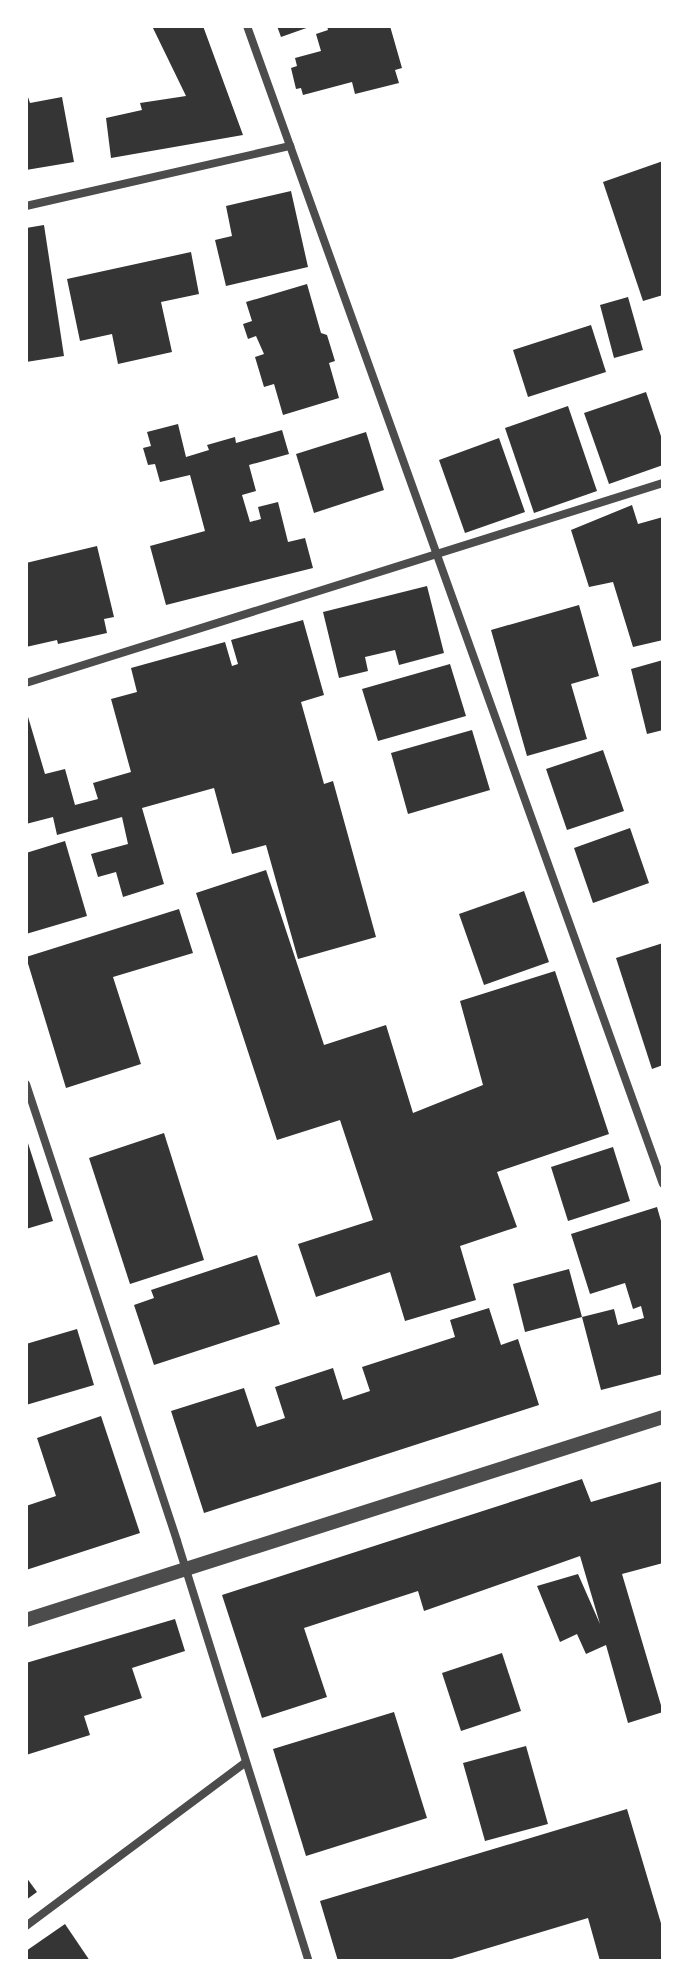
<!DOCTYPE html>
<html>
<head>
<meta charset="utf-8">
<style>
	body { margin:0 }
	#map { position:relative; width:689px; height:1987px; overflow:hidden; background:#fff; font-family:Inter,sans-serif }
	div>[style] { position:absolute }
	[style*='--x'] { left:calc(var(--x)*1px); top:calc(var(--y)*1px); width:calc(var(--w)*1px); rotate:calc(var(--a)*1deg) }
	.building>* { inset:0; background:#353535 }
	.minor>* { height:8px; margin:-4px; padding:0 4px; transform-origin:4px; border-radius:4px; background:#4c4c4c }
	.tertiary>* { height:14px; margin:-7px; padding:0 7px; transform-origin:7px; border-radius:7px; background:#4c4c4c }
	span { translate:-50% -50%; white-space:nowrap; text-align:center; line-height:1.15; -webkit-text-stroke:7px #fff; paint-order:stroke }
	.frame { position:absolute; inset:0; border:28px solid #fff; pointer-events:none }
</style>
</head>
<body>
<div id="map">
	<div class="building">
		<div style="clip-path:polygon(152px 26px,203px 26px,243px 135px,111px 158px,106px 118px,142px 110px,140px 103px,186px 96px)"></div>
		<div style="clip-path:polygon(277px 26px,312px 26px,281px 37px)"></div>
		<div style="clip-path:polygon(327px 26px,390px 26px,402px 68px,395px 70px,399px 83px,355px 94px,352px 82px,303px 95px,301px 88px,296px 89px,291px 68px,297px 66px,295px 58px,321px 51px,316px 34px,328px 30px)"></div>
		<div style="clip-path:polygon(26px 91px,30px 103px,62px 97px,74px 162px,26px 170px)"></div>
		<div style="clip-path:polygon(663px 161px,663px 295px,643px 301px,603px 182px)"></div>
		<div style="clip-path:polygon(291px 191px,308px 267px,226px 286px,215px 240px,232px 236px,226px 206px)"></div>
		<div style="clip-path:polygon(44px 225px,64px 356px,26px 362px,26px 228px)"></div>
		<div style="clip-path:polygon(191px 252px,199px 294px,161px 302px,172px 352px,118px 364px,112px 334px,80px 341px,67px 279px)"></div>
		<div style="clip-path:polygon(307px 284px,321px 333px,327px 335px,335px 361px,329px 363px,339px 398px,283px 415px,274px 384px,264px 387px,255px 357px,264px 354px,256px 336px,248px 339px,243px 324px,252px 321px,246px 302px)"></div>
		<div style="clip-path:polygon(628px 297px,643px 350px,614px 358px,600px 305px)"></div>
		<div style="clip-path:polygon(591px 325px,606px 372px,528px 397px,513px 350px)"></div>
		<div style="clip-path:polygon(646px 392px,663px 442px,663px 465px,609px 484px,584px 413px)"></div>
		<div style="clip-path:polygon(568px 406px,597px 491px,534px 513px,505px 428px)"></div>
		<div style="clip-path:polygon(178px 424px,186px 457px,209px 450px,207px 445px,235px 437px,236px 443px,282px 430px,289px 454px,249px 465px,256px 491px,242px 495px,250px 522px,261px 519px,258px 507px,278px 502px,288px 542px,305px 538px,313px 568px,166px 605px,150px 546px,205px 531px,190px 475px,160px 482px,155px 464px,148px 465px,143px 448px,151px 446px,147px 432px)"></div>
		<div style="clip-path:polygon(366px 432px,384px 490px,314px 513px,296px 454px)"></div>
		<div style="clip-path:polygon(499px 438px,525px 512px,465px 533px,439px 460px)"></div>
		<div style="clip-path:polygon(632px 505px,638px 524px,663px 517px,663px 640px,633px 647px,613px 582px,589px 587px,571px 530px)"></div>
		<div style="clip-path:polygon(97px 546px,114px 617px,104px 619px,107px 633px,58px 644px,57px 640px,26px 647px,26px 563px)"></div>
		<div style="clip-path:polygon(427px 586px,444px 653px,399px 665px,395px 650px,365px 657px,368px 671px,339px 678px,323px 612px)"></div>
		<div style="clip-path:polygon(579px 605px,599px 676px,571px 684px,587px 739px,527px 756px,491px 630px)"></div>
		<div style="clip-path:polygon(303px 620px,324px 695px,301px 702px,324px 784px,333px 781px,376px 937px,298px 959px,266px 845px,232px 854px,214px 788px,142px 808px,164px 884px,123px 897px,116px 872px,98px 877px,91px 854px,128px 844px,122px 817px,57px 835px,53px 817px,26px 824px,26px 710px,45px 774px,65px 769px,75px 805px,98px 799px,93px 783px,131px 772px,111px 699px,137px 692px,131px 668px,225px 642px,232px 666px,238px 664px,231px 640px)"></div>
		<div style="clip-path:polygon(663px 660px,663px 730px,647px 734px,631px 669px)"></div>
		<div style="clip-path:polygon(450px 664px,466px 716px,378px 741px,362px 689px)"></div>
		<div style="clip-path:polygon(472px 730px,490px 790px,408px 814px,391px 753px)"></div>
		<div style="clip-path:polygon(603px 750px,624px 811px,567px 830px,546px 769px)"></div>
		<div style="clip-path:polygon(630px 828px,649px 883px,593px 903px,574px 848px)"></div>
		<div style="clip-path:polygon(65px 841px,87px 916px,26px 934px,26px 853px)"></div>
		<div style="clip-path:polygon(266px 870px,324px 1045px,386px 1025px,413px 1113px,483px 1085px,460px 1001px,555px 971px,609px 1134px,497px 1172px,517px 1227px,460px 1246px,476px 1300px,405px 1321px,390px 1272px,316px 1297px,298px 1244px,373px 1220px,340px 1120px,277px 1140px,196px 893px)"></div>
		<div style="clip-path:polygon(524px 891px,549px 962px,484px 985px,459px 914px)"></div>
		<div style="clip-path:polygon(179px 909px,193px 953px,113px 977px,141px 1064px,66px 1088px,26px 957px)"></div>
		<div style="clip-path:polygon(663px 943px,663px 1065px,652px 1069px,616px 958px)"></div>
		<div style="clip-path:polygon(164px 1133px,204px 1260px,130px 1284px,89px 1158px)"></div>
		<div style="clip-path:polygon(26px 1137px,53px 1221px,26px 1229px)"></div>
		<div style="clip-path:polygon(613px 1147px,630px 1201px,568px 1221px,551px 1167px)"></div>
		<div style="clip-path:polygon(657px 1207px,663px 1228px,663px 1374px,601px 1390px,582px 1317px,525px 1332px,513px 1284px,569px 1269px,582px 1317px,614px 1309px,618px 1325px,644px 1318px,641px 1306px,633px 1309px,625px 1283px,590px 1294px,571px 1234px)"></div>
		<div style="clip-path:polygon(257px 1255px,280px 1324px,154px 1365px,134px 1305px,154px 1298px,151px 1290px)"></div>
		<div style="clip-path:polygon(489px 1308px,501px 1345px,518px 1339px,539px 1405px,204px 1513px,171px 1411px,244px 1388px,257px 1427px,285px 1418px,275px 1387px,333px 1368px,343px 1400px,370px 1391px,362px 1367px,455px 1337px,450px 1320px)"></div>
		<div style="clip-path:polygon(77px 1329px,94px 1385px,26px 1405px,26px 1344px)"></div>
		<div style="clip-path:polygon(101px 1416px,140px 1533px,26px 1570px,26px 1506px,56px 1496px,37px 1438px)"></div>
		<div style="clip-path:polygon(582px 1479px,591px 1502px,663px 1481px,663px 1563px,622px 1574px,663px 1712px,628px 1723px,606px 1645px,586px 1654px,577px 1634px,560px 1642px,537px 1586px,578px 1574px,600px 1624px,580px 1556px,424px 1611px,418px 1591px,304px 1628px,327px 1697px,262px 1718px,222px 1595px)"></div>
		<div style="clip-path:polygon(175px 1619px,185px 1651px,132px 1668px,142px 1698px,84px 1716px,90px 1735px,26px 1755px,26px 1663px)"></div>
		<div style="clip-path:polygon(502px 1653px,521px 1711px,461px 1731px,442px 1673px)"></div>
		<div style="clip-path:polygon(394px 1712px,427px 1818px,306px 1856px,273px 1749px)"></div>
		<div style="clip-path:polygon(526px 1746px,548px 1824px,485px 1841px,463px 1763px)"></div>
		<div style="clip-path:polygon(627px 1809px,663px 1930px,663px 1961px,600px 1961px,588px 1918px,445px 1961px,338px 1961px,320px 1901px)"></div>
		<div style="clip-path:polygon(26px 1877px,37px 1892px,26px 1900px)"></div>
		<div style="clip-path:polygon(65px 1924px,90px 1961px,26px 1961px,26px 1951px)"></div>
	</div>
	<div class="minor">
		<div style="--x:247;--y:26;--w:1230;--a:70.24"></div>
		<div style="--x:26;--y:206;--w:271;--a:-12.8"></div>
		<div style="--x:26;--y:683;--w:668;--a:-17.43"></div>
		<div style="--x:26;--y:1084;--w:481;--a:71.7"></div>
		<div style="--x:177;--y:1541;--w:440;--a:72.6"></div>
		<div style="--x:26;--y:1926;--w:274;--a:-36.7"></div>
	</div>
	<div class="tertiary">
		<div style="--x:26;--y:1620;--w:669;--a:-17.68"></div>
	</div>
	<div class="frame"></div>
</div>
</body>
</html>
